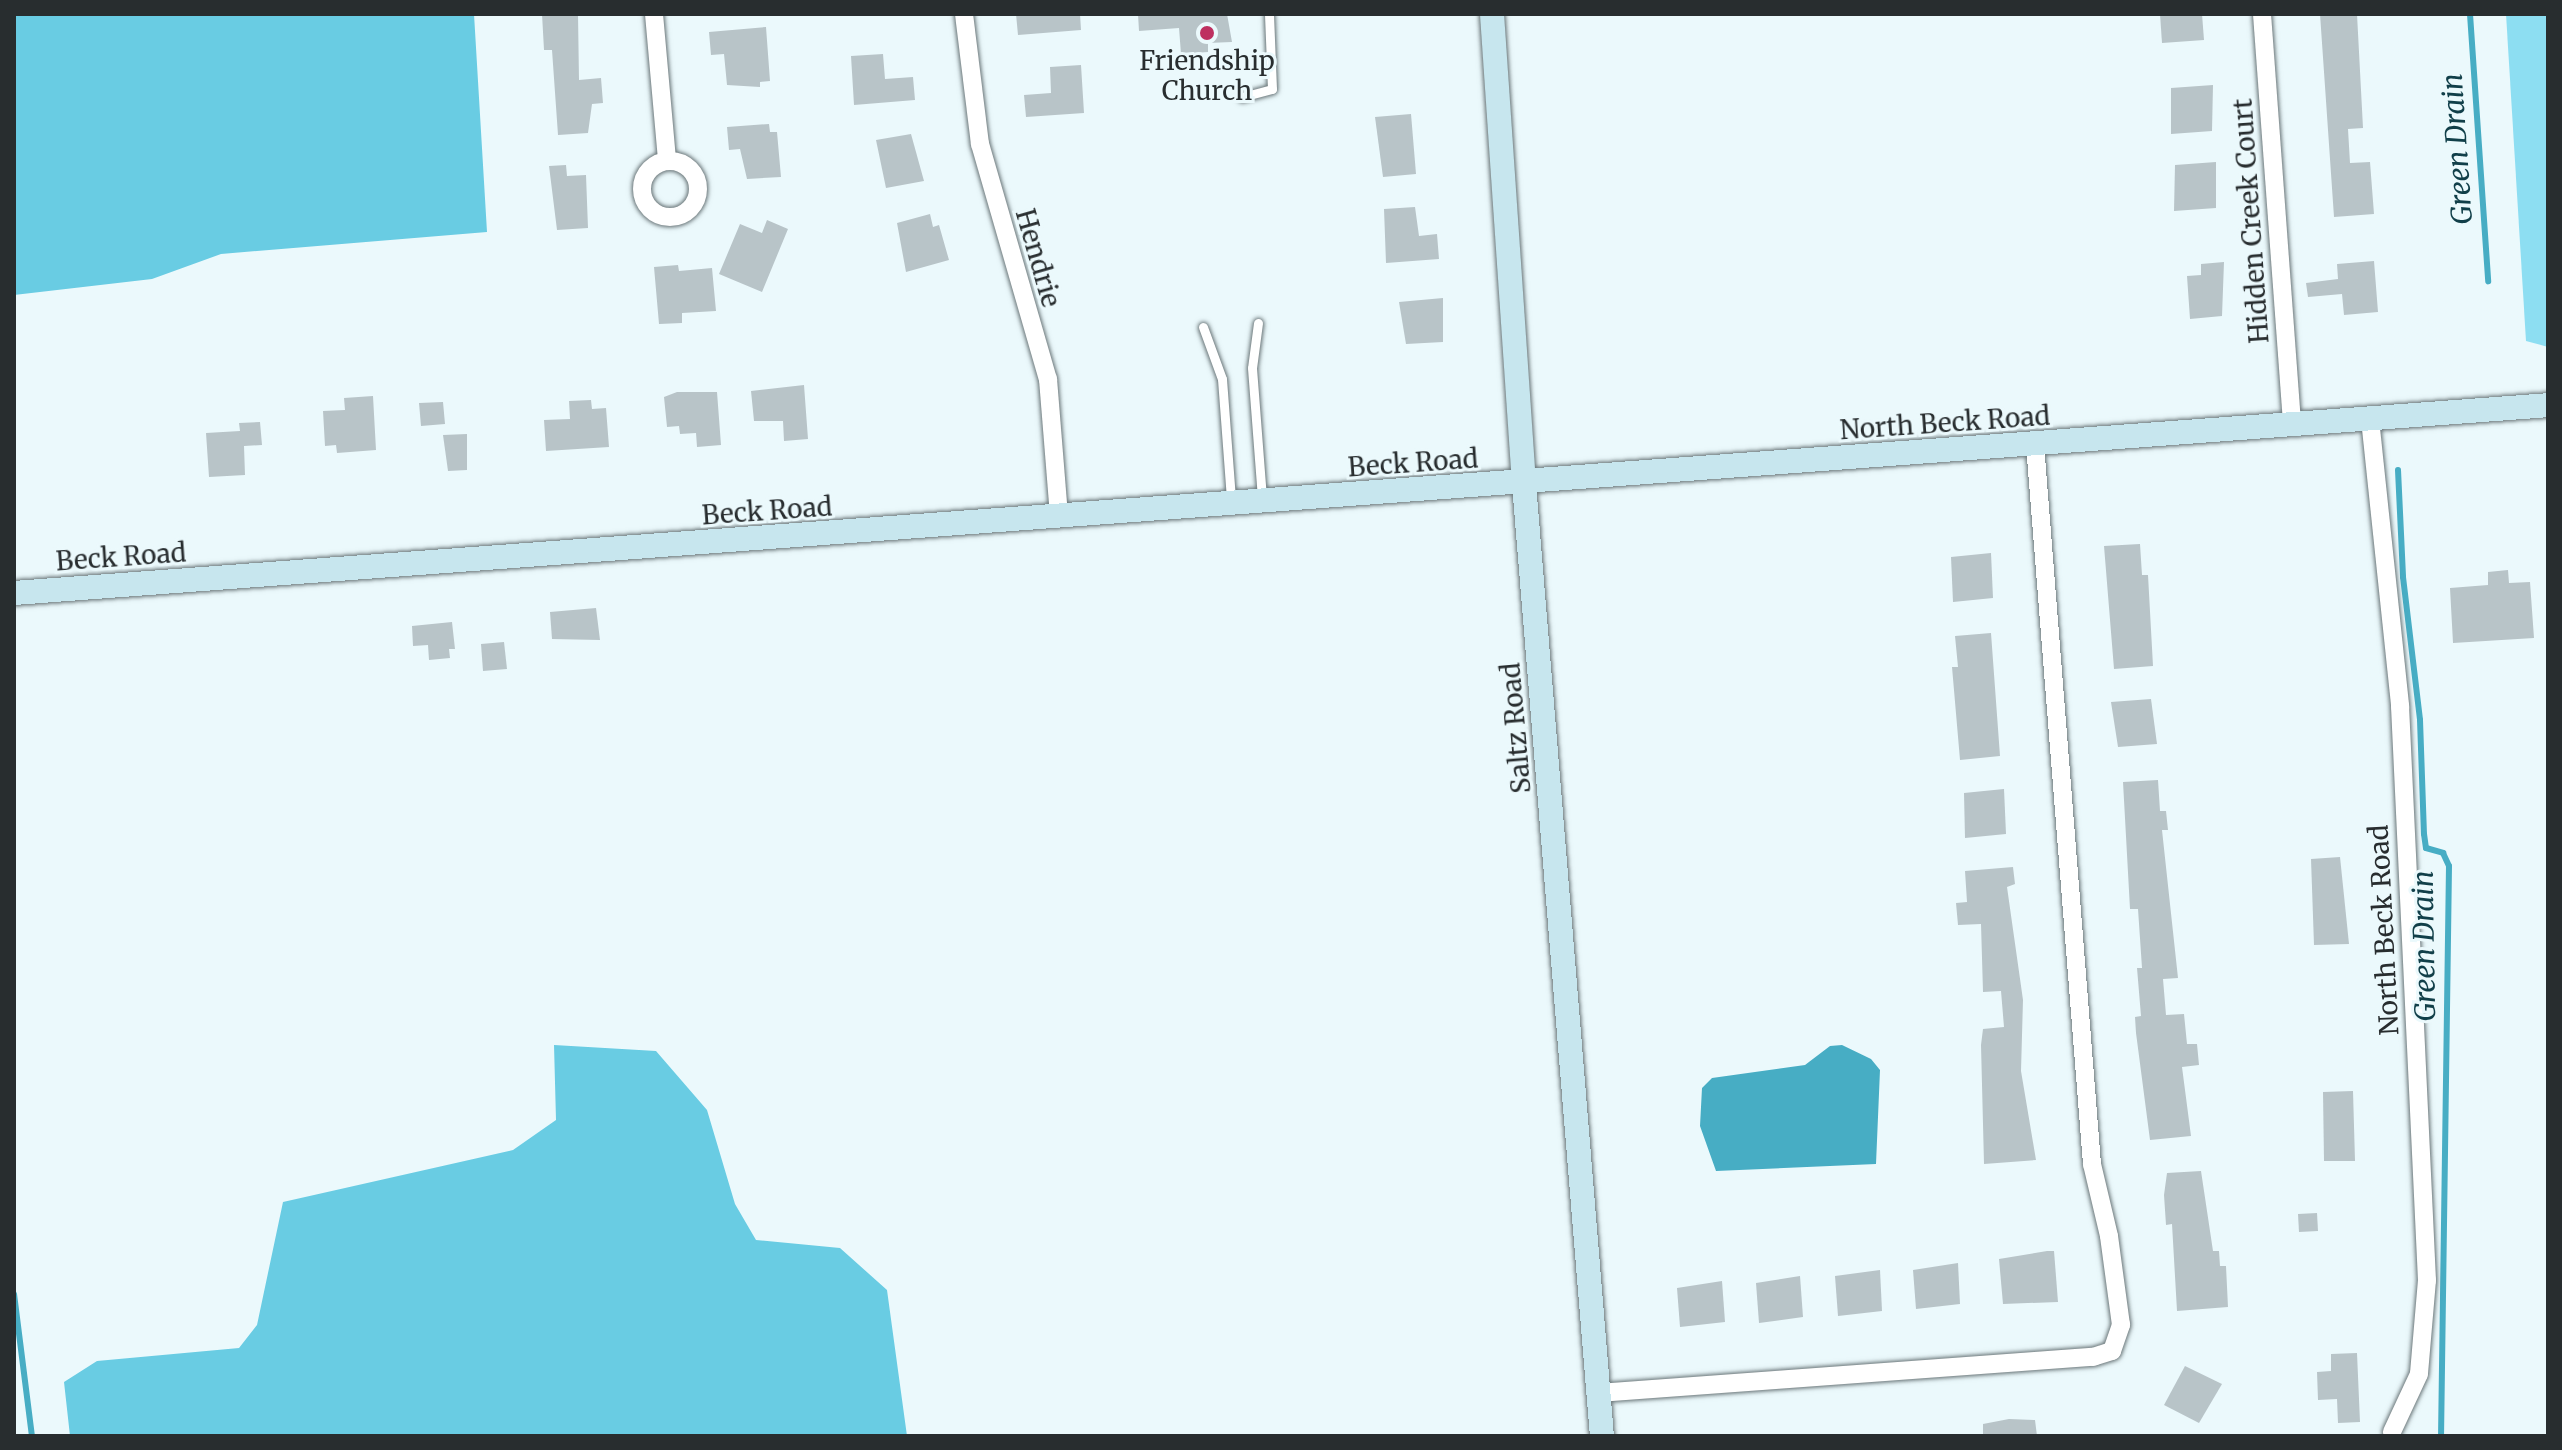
<!DOCTYPE html>
<html>
<head>
<meta charset="utf-8">
<style>
	body { margin:0 }
	#map { position:relative; width:2562px; height:1450px; overflow:hidden; background:#ebf9fc; font-family:Merriweather,serif }
	div>[style] { position:absolute }
	[style*='--x'] { left:calc(var(--x)*1px); top:calc(var(--y)*1px); width:calc(var(--w)*1px); rotate:calc(var(--a)*1deg) }
	.green>* { inset:0; background:#8ddef2 }
	.forest>* { inset:0; background:#69cce3 }
	.water>* { inset:0; background:#47adc4 }
	.stream>* { height:6px; margin:-3px; padding:0 3px; transform-origin:3px; border-radius:3px; background:#47adc4 }
	.building>* { inset:0; background:#b8c4c8 }
	.roads { filter:drop-shadow(0 0 2px #6b777a) drop-shadow(0 0 2px #6b777a) }
	.lane>* { height:9px; margin:-4.5px; padding:0 4.5px; transform-origin:4.5px; border-radius:4.5px; background:#fff }
	.street>* { height:18px; margin:-9px; padding:0 9px; transform-origin:9px; border-radius:9px; background:#fff }
	.street>.ring { margin:-9px; padding:0; box-sizing:content-box; background:none; border:18px solid #fff; border-radius:50% }
	.secondary>* { height:24px; margin:-12px; padding:0 12px; transform-origin:12px; border-radius:12px; background:#c7e6ee }
	.dots>* { width:22px; height:22px; translate:-50% -50%; box-sizing:border-box; border:4px solid #ebf9fc; border-radius:50% }
	span { translate:-50% -50%; white-space:nowrap; text-align:center; line-height:1.15; -webkit-text-stroke:6px #ebf9fc; paint-order:stroke }
	.poi-label { font-size:26px; color:#282d2f }
	.street-label { font-size:26px; color:#282d2f }
	.water-label { font-size:28px; color:#113f49; font-style:italic }
	.frame { position:absolute; inset:0; border:16px solid #282d2f; pointer-events:none }
</style>
</head>
<body>
<div id="map">
	<div class="green">
		<div style="clip-path:polygon(2506px 14px,2548px 14px,2548px 347px,2526px 341px)"></div>
	</div>
	<div class="forest">
		<div style="clip-path:polygon(14px 14px,474px 14px,487px 232px,221px 254px,152px 279px,14px 295px)"></div>
		<div style="clip-path:polygon(554px 1045px,656px 1051px,707px 1110px,735px 1204px,756px 1240px,840px 1248px,887px 1290px,907px 1436px,70px 1436px,64px 1382px,97px 1361px,239px 1348px,257px 1325px,283px 1202px,513px 1150px,556px 1120px)"></div>
	</div>
	<div class="water">
		<div style="clip-path:polygon(1842px 1045px,1871px 1059px,1880px 1070px,1876px 1164px,1716px 1171px,1700px 1126px,1702px 1088px,1712px 1078px,1805px 1065px,1830px 1046px)"></div>
	</div>
	<div class="stream">
		<div style="--x:2470;--y:14;--w:268;--a:86.1"></div>
		<div style="--x:2398;--y:470;--w:107;--a:87.3"></div>
		<div style="--x:2403;--y:577;--w:144;--a:83.2"></div>
		<div style="--x:2420;--y:720;--w:114;--a:88"></div>
		<div style="--x:2424;--y:834;--w:14;--a:82"></div>
		<div style="--x:2426;--y:848;--w:18;--a:16"></div>
		<div style="--x:2443;--y:853;--w:14;--a:65"></div>
		<div style="--x:2449;--y:866;--w:570;--a:90.8"></div>
		<div style="--x:14;--y:1294;--w:143;--a:82.8"></div>
	</div>
	<div class="building">
		<div style="clip-path:polygon(542px 14px,578px 14px,579px 80px,601px 78px,603px 103px,592px 104px,588px 133px,558px 135px,552px 50px,544px 50px)"></div>
		<div style="clip-path:polygon(1016px 14px,1080px 14px,1081px 30px,1018px 35px)"></div>
		<div style="clip-path:polygon(1138px 14px,1227px 14px,1232px 42px,1208px 43px,1208px 52px,1181px 54px,1179px 28px,1139px 31px)"></div>
		<div style="clip-path:polygon(2160px 14px,2202px 14px,2204px 40px,2162px 43px)"></div>
		<div style="clip-path:polygon(2320px 14px,2357px 14px,2363px 128px,2348px 129px,2350px 163px,2370px 162px,2374px 214px,2334px 217px)"></div>
		<div style="clip-path:polygon(766px 27px,770px 81px,760px 82px,760px 87px,727px 85px,724px 54px,711px 55px,709px 32px)"></div>
		<div style="clip-path:polygon(883px 54px,885px 79px,913px 77px,915px 100px,854px 105px,851px 56px)"></div>
		<div style="clip-path:polygon(1081px 65px,1084px 113px,1026px 117px,1024px 95px,1051px 93px,1050px 67px)"></div>
		<div style="clip-path:polygon(2213px 85px,2212px 131px,2171px 134px,2171px 88px)"></div>
		<div style="clip-path:polygon(1411px 114px,1416px 174px,1383px 177px,1375px 117px)"></div>
		<div style="clip-path:polygon(769px 124px,770px 132px,777px 132px,781px 177px,747px 179px,740px 149px,729px 150px,727px 127px)"></div>
		<div style="clip-path:polygon(911px 134px,924px 181px,886px 188px,876px 140px)"></div>
		<div style="clip-path:polygon(2216px 162px,2216px 208px,2174px 211px,2175px 165px)"></div>
		<div style="clip-path:polygon(566px 165px,567px 176px,586px 175px,588px 228px,557px 230px,549px 166px)"></div>
		<div style="clip-path:polygon(1415px 207px,1419px 236px,1437px 234px,1439px 259px,1386px 263px,1384px 209px)"></div>
		<div style="clip-path:polygon(930px 214px,933px 227px,939px 225px,949px 260px,906px 272px,897px 223px)"></div>
		<div style="clip-path:polygon(767px 220px,788px 229px,762px 292px,719px 274px,740px 224px,762px 233px)"></div>
		<div style="clip-path:polygon(2374px 261px,2378px 312px,2344px 315px,2342px 294px,2308px 297px,2306px 283px,2338px 279px,2337px 264px)"></div>
		<div style="clip-path:polygon(2224px 262px,2222px 316px,2190px 319px,2187px 276px,2201px 275px,2201px 264px)"></div>
		<div style="clip-path:polygon(678px 265px,679px 271px,712px 268px,716px 311px,682px 313px,682px 323px,659px 324px,654px 267px)"></div>
		<div style="clip-path:polygon(1443px 298px,1443px 342px,1406px 344px,1399px 302px)"></div>
		<div style="clip-path:polygon(804px 385px,808px 439px,784px 441px,783px 421px,754px 421px,751px 391px)"></div>
		<div style="clip-path:polygon(677px 392px,717px 392px,721px 445px,697px 447px,696px 433px,680px 434px,679px 426px,667px 427px,664px 397px)"></div>
		<div style="clip-path:polygon(373px 396px,376px 450px,337px 453px,336px 445px,325px 446px,323px 411px,345px 410px,344px 398px)"></div>
		<div style="clip-path:polygon(591px 400px,592px 409px,606px 408px,609px 447px,546px 451px,544px 420px,570px 419px,569px 401px)"></div>
		<div style="clip-path:polygon(443px 402px,445px 424px,421px 426px,419px 403px)"></div>
		<div style="clip-path:polygon(260px 422px,262px 445px,244px 446px,245px 475px,209px 477px,206px 433px,240px 431px,239px 423px)"></div>
		<div style="clip-path:polygon(467px 434px,467px 470px,448px 471px,443px 435px)"></div>
		<div style="clip-path:polygon(2140px 544px,2142px 575px,2148px 575px,2153px 666px,2114px 669px,2104px 546px)"></div>
		<div style="clip-path:polygon(1991px 553px,1993px 598px,1953px 602px,1951px 557px)"></div>
		<div style="clip-path:polygon(2508px 570px,2509px 583px,2530px 582px,2534px 638px,2453px 643px,2450px 588px,2488px 585px,2488px 572px)"></div>
		<div style="clip-path:polygon(596px 608px,600px 640px,552px 639px,550px 612px)"></div>
		<div style="clip-path:polygon(452px 622px,455px 649px,449px 649px,450px 658px,429px 660px,428px 645px,413px 646px,412px 626px)"></div>
		<div style="clip-path:polygon(1991px 633px,2000px 756px,1960px 760px,1952px 667px,1958px 667px,1955px 636px)"></div>
		<div style="clip-path:polygon(504px 642px,507px 669px,483px 671px,481px 644px)"></div>
		<div style="clip-path:polygon(2151px 699px,2157px 744px,2118px 747px,2111px 702px)"></div>
		<div style="clip-path:polygon(2158px 780px,2160px 811px,2166px 811px,2168px 830px,2162px 830px,2178px 978px,2163px 979px,2166px 1015px,2184px 1014px,2187px 1044px,2197px 1044px,2199px 1065px,2182px 1067px,2191px 1136px,2150px 1140px,2136px 1033px,2135px 1017px,2141px 1016px,2137px 968px,2142px 968px,2138px 909px,2130px 909px,2123px 782px)"></div>
		<div style="clip-path:polygon(2004px 789px,2006px 834px,1965px 838px,1964px 793px)"></div>
		<div style="clip-path:polygon(2340px 857px,2349px 944px,2314px 945px,2311px 859px)"></div>
		<div style="clip-path:polygon(2013px 867px,2015px 884px,2007px 887px,2023px 1000px,2021px 1071px,2036px 1160px,1984px 1164px,1981px 1045px,1983px 1029px,2004px 1027px,2001px 991px,1983px 992px,1981px 924px,1958px 925px,1956px 903px,1967px 902px,1965px 871px)"></div>
		<div style="clip-path:polygon(2353px 1091px,2355px 1161px,2324px 1161px,2323px 1092px)"></div>
		<div style="clip-path:polygon(2201px 1171px,2213px 1251px,2219px 1251px,2220px 1266px,2226px 1266px,2228px 1307px,2177px 1311px,2172px 1224px,2166px 1225px,2164px 1195px,2167px 1173px)"></div>
		<div style="clip-path:polygon(2317px 1213px,2318px 1231px,2299px 1232px,2298px 1214px)"></div>
		<div style="clip-path:polygon(2047px 1251px,2054px 1251px,2058px 1302px,2003px 1304px,1999px 1259px)"></div>
		<div style="clip-path:polygon(1958px 1263px,1960px 1304px,1916px 1309px,1913px 1270px)"></div>
		<div style="clip-path:polygon(1880px 1270px,1882px 1311px,1838px 1316px,1835px 1276px)"></div>
		<div style="clip-path:polygon(1800px 1276px,1803px 1317px,1759px 1323px,1756px 1283px)"></div>
		<div style="clip-path:polygon(1722px 1281px,1725px 1322px,1680px 1327px,1677px 1288px)"></div>
		<div style="clip-path:polygon(2357px 1353px,2360px 1422px,2338px 1423px,2337px 1399px,2318px 1400px,2317px 1372px,2331px 1371px,2331px 1354px)"></div>
		<div style="clip-path:polygon(2185px 1366px,2222px 1384px,2199px 1423px,2164px 1405px)"></div>
		<div style="clip-path:polygon(2009px 1419px,2035px 1420px,2037px 1436px,1983px 1436px,1983px 1424px)"></div>
	</div>
	<div class="roads">
		<div class="lane">
			<div style="--x:1242;--y:97;--w:31;--a:-15"></div>
			<div style="--x:1272;--y:89;--w:75;--a:-92.3"></div>
			<div style="--x:1258;--y:323;--w:45;--a:97.6"></div>
			<div style="--x:1252;--y:368;--w:131;--a:85.6"></div>
			<div style="--x:1203;--y:327;--w:55;--a:69.9"></div>
			<div style="--x:1222;--y:379;--w:121;--a:85.7"></div>
		</div>
		<div class="street">
			<div style="--x:654;--y:14;--w:147;--a:84.9"></div>
			<div style="--x:964;--y:14;--w:131;--a:83"></div>
			<div style="--x:980;--y:144;--w:245;--a:73.9"></div>
			<div style="--x:1048;--y:379;--w:138;--a:85.4"></div>
			<div style="--x:2262;--y:14;--w:411;--a:85.8"></div>
			<div class="ring" style="left:642px;top:161px;width:38px;height:38px"></div>
			<div style="--x:2370;--y:419;--w:289;--a:84"></div>
			<div style="--x:2400;--y:706;--w:575;--a:87.31"></div>
			<div style="--x:2427;--y:1280;--w:94;--a:94.9"></div>
			<div style="--x:2419;--y:1374;--w:64;--a:115"></div>
			<div style="--x:1598;--y:1393;--w:496;--a:-4.2"></div>
			<div style="--x:2093;--y:1357;--w:20;--a:-18"></div>
			<div style="--x:2112;--y:1351;--w:28;--a:-71"></div>
			<div style="--x:2121;--y:1325;--w:90;--a:-97.7"></div>
			<div style="--x:2109;--y:1236;--w:74;--a:-103.3"></div>
			<div style="--x:2092;--y:1164;--w:721;--a:-94.53"></div>
		</div>
		<div class="secondary">
			<div style="--x:1492;--y:14;--w:471;--a:86.1"></div>
			<div style="--x:1524;--y:484;--w:955;--a:85.32"></div>
			<div style="--x:14;--y:593;--w:2541;--a:-4.24"></div>
		</div>
	</div>
	<div class="dots">
		<div style="left:1207px;top:33px;background:#be3060"></div>
	</div>
	<div class="poi-label">
		<span style="left:1207px;top:76px">Friendship<br>Church</span>
	</div>
	<div class="street-label">
		<span style="left:2251px;top:221px;rotate:-94deg">Hidden Creek Court</span>
		<span style="left:1038px;top:258px;rotate:74deg">Hendrie</span>
		<span style="left:1945px;top:423px;rotate:-4deg">North Beck Road</span>
		<span style="left:1413px;top:463px;rotate:-4deg">Beck Road</span>
		<span style="left:767px;top:511px;rotate:-4deg">Beck Road</span>
		<span style="left:121px;top:557px;rotate:-4deg">Beck Road</span>
		<span style="left:1516px;top:728px;rotate:-95deg">Saltz Road</span>
		<span style="left:2384px;top:930px;rotate:-93deg">North Beck Road</span>
	</div>
	<div class="water-label">
		<span style="left:2457px;top:149px;rotate:-94deg">Green Drain</span>
		<span style="left:2424px;top:946px;rotate:-91deg">Green Drain</span>
	</div>
	<div class="frame"></div>
</div>
</body>
</html>
